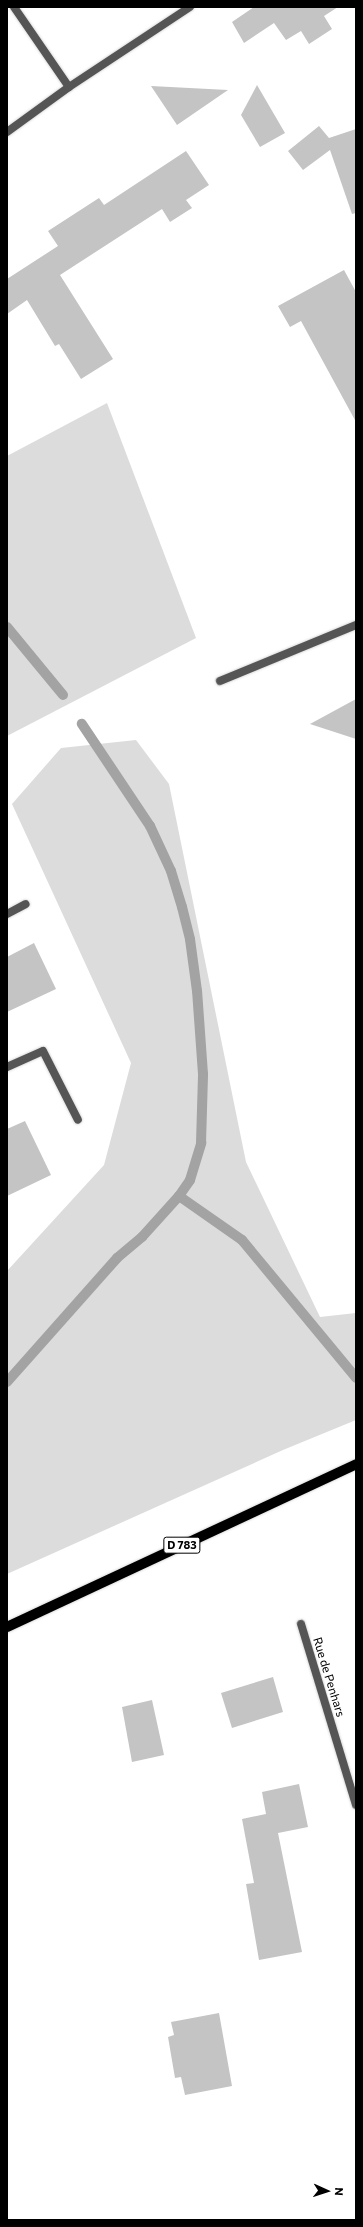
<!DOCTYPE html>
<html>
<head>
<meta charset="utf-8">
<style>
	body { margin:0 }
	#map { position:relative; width:363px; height:2227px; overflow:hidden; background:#fff; font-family:Commissioner,sans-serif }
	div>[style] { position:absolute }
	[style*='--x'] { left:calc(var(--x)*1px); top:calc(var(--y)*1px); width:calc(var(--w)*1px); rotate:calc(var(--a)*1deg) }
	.green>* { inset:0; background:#dcdcdc }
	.stream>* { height:10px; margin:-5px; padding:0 5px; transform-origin:5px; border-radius:5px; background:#a3a3a3 }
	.building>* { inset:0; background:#c4c4c4 }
	.roads { filter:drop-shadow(0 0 1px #dbdbdb) drop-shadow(0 0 1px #dbdbdb) }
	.minor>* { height:8px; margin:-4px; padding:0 4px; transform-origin:4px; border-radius:4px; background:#555 }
	.primary>* { height:10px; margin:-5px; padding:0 5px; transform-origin:5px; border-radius:5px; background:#000 }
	span { translate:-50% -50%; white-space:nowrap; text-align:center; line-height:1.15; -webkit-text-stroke:4px #fff; paint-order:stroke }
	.shield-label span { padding:1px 3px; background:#fff; border:1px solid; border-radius:3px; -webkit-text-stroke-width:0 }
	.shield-label { font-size:11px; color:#000; font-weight:700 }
	.street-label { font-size:12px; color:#000 }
	.frame { position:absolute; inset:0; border:8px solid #000; pointer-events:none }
	.north { position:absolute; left:307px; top:2171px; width:40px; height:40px; -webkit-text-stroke:3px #fff; paint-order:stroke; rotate:93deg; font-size:11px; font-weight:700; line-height:16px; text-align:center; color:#000 }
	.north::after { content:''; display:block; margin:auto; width:14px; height:18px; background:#000; clip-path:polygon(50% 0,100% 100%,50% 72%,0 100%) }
</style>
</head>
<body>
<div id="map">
	<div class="green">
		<div style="clip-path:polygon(107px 403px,196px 638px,7px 736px,7px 456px)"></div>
		<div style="clip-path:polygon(136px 740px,169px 784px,246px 1162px,320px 1317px,356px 1313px,356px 1420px,283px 1450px,7px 1574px,7px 1271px,104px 1165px,131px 1063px,12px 804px,61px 748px)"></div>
	</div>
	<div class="stream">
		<div style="--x:7;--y:627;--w:88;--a:50.5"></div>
		<div style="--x:179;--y:1196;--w:77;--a:34.9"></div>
		<div style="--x:242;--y:1240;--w:179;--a:50.4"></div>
		<div style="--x:7;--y:1382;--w:166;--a:-48.4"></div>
		<div style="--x:117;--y:1258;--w:33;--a:-40"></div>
		<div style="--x:142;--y:1237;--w:55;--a:-47.9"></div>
		<div style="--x:179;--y:1196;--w:19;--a:-55"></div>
		<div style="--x:190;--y:1180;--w:39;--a:-73"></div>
		<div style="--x:201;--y:1143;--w:69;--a:-88.3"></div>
		<div style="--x:203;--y:1074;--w:83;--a:-94.1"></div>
		<div style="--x:197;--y:991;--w:52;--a:-97.7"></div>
		<div style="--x:190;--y:939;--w:33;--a:-104"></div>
		<div style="--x:182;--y:907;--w:38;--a:-107"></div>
		<div style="--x:171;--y:871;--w:50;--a:-115"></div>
		<div style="--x:150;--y:826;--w:123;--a:-123.7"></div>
	</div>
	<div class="building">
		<div style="clip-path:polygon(254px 7px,338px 7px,324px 16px,332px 29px,309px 44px,301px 31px,286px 40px,274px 23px,244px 43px,232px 22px)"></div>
		<div style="clip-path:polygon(257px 85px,285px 133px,260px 147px,241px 115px)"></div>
		<div style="clip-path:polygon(151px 86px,228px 90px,177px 125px)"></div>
		<div style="clip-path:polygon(319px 126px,329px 138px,356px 129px,356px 213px,352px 214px,330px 150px,303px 170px,288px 151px)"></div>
		<div style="clip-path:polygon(186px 151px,209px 185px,186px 200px,192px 208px,170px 222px,162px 209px,60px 275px,113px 359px,81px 379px,59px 344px,55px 346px,27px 300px,7px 314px,7px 279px,58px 246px,48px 231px,99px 198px,104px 205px)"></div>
		<div style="clip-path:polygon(344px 270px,356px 292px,356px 422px,301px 321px,290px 327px,278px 306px)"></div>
		<div style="clip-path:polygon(356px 699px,356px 739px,310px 724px)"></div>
		<div style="clip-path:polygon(34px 943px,56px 989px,7px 1012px,7px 957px)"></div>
		<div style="clip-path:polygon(25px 1121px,51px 1175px,7px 1196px,7px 1129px)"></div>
		<div style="clip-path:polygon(273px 1677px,283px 1712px,232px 1728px,221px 1693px)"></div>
		<div style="clip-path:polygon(152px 1700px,164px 1755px,132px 1762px,122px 1707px)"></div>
		<div style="clip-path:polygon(299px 1784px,308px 1827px,278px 1833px,302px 1952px,259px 1960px,246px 1884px,254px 1883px,242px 1819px,266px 1814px,262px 1792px)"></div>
		<div style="clip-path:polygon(219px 2013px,232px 2086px,185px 2095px,181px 2077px,175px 2078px,168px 2037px,174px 2035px,171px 2022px)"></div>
	</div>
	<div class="roads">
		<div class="minor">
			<div style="--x:14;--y:7;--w:97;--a:55.5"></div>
			<div style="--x:7;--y:132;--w:77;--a:-36"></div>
			<div style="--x:69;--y:87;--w:145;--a:-33.5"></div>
			<div style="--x:220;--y:681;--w:147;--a:-22.4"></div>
			<div style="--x:7;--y:914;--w:21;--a:-28"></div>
			<div style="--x:7;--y:1067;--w:39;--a:-24"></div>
			<div style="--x:43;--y:1051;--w:77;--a:63.1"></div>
			<div style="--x:301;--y:1624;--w:189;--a:73.1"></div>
		</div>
		<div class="primary">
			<div style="--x:7;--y:1627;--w:385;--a:-25"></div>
		</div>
	</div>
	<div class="shield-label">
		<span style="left:182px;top:1545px">D 783</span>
	</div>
	<div class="street-label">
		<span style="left:329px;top:1677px;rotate:73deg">Rue de Penhars</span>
	</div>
	<div class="frame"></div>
	<div class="north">N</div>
</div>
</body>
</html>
